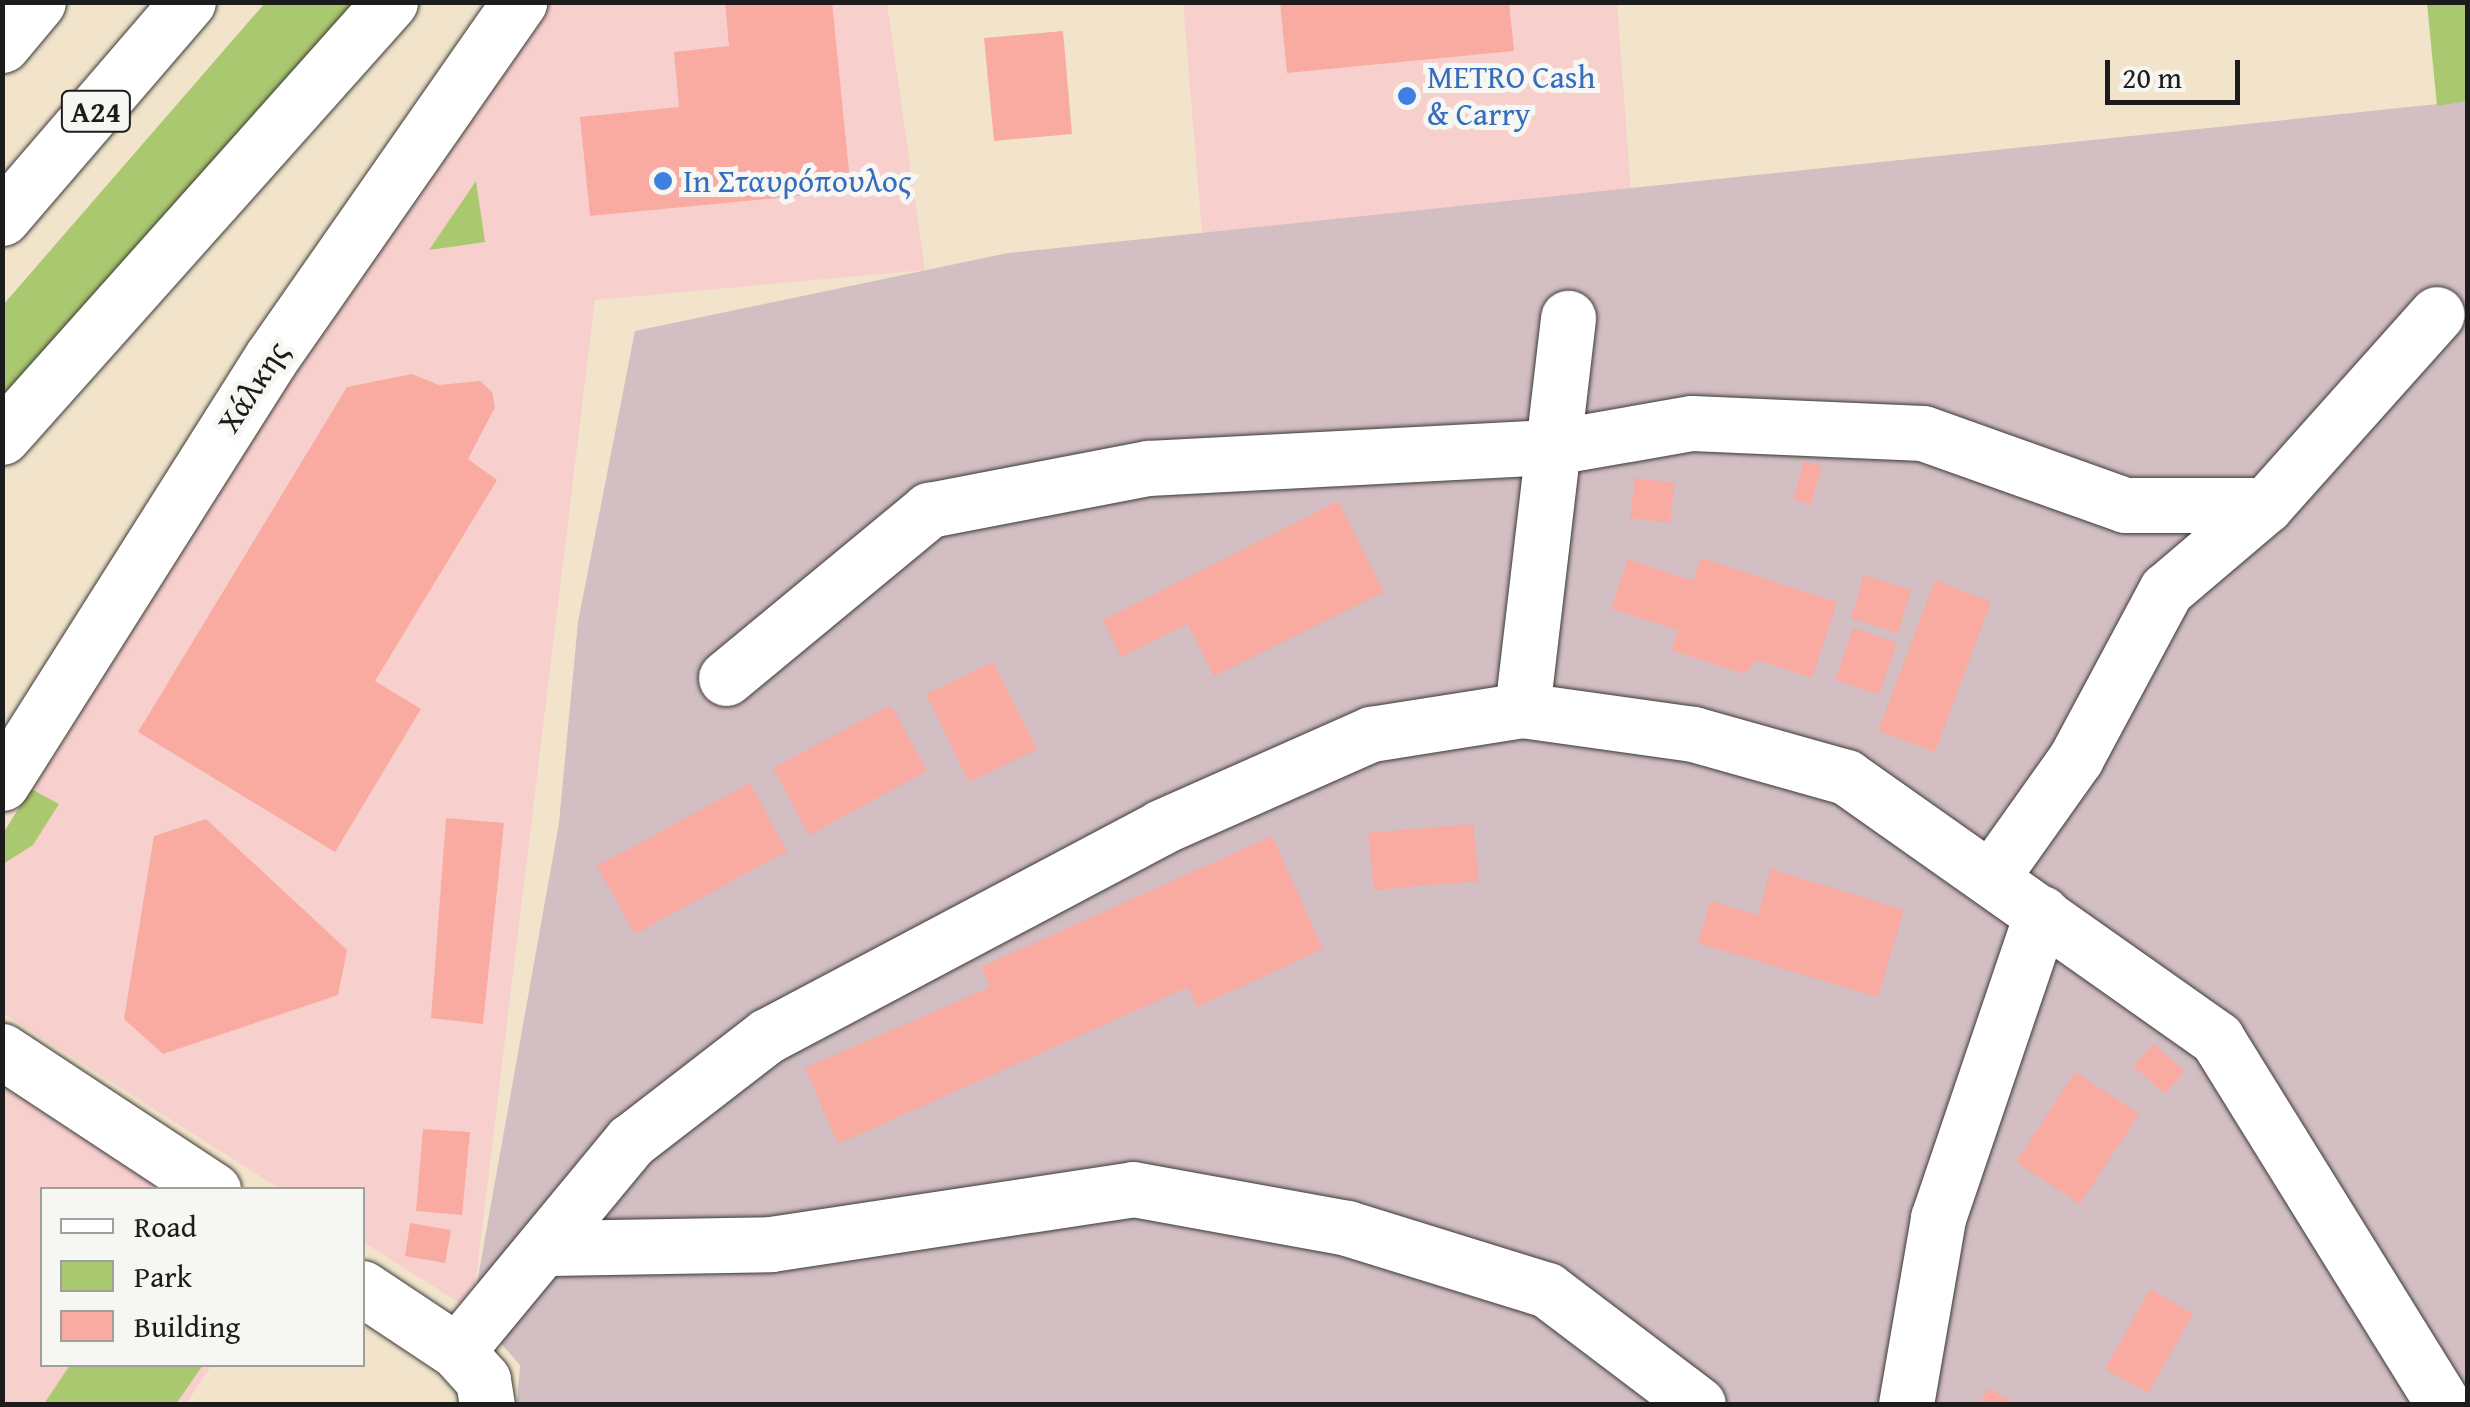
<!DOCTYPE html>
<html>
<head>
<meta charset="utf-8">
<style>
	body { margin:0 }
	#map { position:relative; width:2470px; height:1407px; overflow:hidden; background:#f1e4cb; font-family:"Gentium Book Plus",serif }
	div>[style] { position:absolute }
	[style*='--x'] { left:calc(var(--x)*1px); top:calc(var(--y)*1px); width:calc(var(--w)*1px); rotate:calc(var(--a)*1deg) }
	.built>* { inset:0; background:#f7d0cd }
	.industrial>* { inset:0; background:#d2bec3 }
	.green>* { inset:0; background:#aac86f }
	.building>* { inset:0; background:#f9aba1 }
	.roads { filter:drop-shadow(0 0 2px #3c3a36) drop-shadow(0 0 2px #3c3a36) }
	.minor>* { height:55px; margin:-27.5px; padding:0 27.5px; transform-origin:27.5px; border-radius:27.5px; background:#fff }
	.highway>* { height:55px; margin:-27.5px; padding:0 27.5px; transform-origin:27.5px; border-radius:27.5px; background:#fff }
	.dots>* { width:28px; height:28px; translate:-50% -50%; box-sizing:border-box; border:5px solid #f6f6f2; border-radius:50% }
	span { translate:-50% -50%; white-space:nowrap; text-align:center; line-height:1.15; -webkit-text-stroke:10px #f6f6f2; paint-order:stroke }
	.shield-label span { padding:2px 8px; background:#f6f6f2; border:2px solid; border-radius:8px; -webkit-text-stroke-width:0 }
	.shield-label { font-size:30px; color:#1c1c1c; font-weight:700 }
	.shop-label { font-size:32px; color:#366cbe }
	.left { translate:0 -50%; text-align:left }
	.street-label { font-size:32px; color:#1c1c1c }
	.frame { position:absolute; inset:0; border:5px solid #1c1c1c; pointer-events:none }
	.legend { position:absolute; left:40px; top:1187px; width:325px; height:180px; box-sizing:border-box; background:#f6f6f2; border:2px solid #9f9f9c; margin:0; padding:12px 18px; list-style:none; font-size:30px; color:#1c1c1c }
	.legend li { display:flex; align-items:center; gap:20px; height:50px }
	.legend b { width:50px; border:2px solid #9f9f9c }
	.scale { position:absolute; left:2105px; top:60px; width:135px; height:45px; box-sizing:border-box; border:5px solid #1c1c1c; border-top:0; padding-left:12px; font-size:30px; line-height:35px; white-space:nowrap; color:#1c1c1c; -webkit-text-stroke:8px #f6f6f2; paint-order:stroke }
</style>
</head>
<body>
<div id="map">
	<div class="built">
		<div style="clip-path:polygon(549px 3px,887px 3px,925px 270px,595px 300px,472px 1311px,363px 1242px,362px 1190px,280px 1189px,3px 1013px,2px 835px,313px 325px)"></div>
		<div style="clip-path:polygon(1183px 3px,1617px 3px,1631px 190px,1202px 233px)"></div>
		<div style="clip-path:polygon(2px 1081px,170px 1189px,42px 1190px,42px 1364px,212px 1365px,186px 1404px,3px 1404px)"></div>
	</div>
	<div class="industrial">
		<div style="clip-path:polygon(2467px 101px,2467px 1404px,517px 1404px,520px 1365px,472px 1311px,559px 823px,578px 622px,635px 331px,1008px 253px)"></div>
	</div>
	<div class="green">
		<div style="clip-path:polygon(265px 3px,365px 3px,3px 408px,3px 305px)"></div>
		<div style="clip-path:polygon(2427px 3px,2467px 3px,2467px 101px,2437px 106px)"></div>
		<div style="clip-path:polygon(476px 181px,485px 242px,429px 250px)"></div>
		<div style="clip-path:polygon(31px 789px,59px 804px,33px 845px,3px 864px,2px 835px)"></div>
		<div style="clip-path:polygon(70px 1365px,70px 1364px,203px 1365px,176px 1404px,44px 1404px)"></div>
	</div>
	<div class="building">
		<div style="clip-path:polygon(725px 2px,832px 2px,851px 191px,590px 216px,580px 117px,679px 107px,674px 52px,729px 46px)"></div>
		<div style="clip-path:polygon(1280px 2px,1509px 2px,1514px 51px,1287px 73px)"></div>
		<div style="clip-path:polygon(1063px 31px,1072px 134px,994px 141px,984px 38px)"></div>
		<div style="clip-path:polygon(412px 374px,439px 385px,480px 381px,492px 392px,495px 407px,468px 459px,497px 480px,375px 681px,421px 709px,335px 852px,138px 732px,347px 387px)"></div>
		<div style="clip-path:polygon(1804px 461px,1822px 466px,1811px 505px,1793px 499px)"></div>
		<div style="clip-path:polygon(1635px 478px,1675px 483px,1670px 523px,1630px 518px)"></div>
		<div style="clip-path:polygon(1338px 501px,1384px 592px,1214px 676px,1188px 624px,1121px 657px,1103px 620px)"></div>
		<div style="clip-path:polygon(1701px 558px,1837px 602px,1812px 678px,1757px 660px,1744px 674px,1671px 650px,1678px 630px,1611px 609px,1628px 559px,1693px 581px)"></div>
		<div style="clip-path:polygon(1864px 575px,1911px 590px,1898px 633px,1851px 618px)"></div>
		<div style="clip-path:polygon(1935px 580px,1991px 602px,1935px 752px,1878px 731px)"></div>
		<div style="clip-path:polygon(1853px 628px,1897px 643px,1879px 695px,1835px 680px)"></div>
		<div style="clip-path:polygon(993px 662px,1037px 749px,969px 782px,926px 694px)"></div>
		<div style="clip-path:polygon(891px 705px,927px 771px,809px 835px,773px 768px)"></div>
		<div style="clip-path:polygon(750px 783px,787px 851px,635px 934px,597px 866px)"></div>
		<div style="clip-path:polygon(446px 818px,504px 823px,483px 1024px,431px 1018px)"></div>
		<div style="clip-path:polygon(206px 819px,347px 950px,338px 995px,163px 1054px,124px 1019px,154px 836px)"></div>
		<div style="clip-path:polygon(1473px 824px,1479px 881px,1374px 890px,1368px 833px)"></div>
		<div style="clip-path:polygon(1272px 836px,1323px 949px,1197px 1007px,1188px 987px,838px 1144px,805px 1068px,990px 987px,981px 967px)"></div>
		<div style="clip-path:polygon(1771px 869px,1904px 910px,1878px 997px,1698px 943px,1710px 901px,1758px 915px)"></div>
		<div style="clip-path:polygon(2154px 1044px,2185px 1071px,2165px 1094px,2133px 1066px)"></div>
		<div style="clip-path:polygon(2075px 1072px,2139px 1114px,2080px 1204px,2016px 1162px)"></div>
		<div style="clip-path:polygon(423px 1129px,470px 1132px,462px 1215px,416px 1211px)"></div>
		<div style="clip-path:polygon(410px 1223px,451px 1230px,445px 1263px,405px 1256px)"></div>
		<div style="clip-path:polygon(2150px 1289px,2193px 1314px,2148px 1393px,2105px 1369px)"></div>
		<div style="clip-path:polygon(1988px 1388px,2017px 1404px,1979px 1404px)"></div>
	</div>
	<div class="roads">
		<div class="minor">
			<div style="--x:2;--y:437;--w:583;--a:-48.27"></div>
			<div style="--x:2266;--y:505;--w:256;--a:-48.2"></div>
			<div style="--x:726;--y:678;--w:264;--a:-39.6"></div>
			<div style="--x:929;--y:510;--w:223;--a:-10.9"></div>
			<div style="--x:1148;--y:468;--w:407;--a:-3"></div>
			<div style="--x:1554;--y:447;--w:140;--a:-9.9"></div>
			<div style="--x:1692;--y:423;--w:231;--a:2.5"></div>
			<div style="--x:1923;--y:433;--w:214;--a:19.6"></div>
			<div style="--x:2125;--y:505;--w:141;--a:0"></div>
			<div style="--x:2266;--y:505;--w:131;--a:139.6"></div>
			<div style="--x:2166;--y:590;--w:191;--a:118.2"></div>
			<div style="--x:2076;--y:758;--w:143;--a:125.4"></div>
			<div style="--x:1522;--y:710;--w:395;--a:-83.3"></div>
			<div style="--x:2;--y:783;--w:503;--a:-57.67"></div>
			<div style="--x:271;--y:358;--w:434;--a:-55.1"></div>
			<div style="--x:2;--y:1051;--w:253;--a:33.4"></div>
			<div style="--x:550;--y:1248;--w:221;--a:-1"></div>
			<div style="--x:771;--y:1244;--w:366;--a:-8.6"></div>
			<div style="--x:1133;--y:1189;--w:218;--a:10.3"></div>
			<div style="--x:1347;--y:1228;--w:209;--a:17.2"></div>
			<div style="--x:1547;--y:1290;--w:189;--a:37.1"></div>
			<div style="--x:362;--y:1288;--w:114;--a:33.6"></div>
			<div style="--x:457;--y:1351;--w:39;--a:48"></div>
			<div style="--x:483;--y:1380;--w:24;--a:81"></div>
			<div style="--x:457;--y:1351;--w:273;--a:-50.4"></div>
			<div style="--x:631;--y:1141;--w:172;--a:-37.7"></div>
			<div style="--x:767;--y:1036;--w:446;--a:-27.9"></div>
			<div style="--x:1161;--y:827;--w:230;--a:-23.9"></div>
			<div style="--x:1371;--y:734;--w:153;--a:-9"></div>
			<div style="--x:1522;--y:710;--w:173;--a:8"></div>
			<div style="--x:1693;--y:734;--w:159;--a:15.7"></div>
			<div style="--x:1846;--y:777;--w:454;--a:35.2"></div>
			<div style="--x:2217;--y:1039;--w:429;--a:58.2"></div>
			<div style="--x:1906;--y:1404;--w:189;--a:-80.2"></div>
			<div style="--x:1938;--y:1218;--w:322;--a:-71.2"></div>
		</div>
		<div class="highway">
			<div style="--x:2;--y:45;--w:56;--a:-50.1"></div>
			<div style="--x:2;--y:218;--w:285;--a:-49.3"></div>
		</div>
	</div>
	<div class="dots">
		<div style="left:1407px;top:96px;background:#3f7fe0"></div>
		<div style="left:663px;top:181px;background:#3f7fe0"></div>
	</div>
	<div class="shield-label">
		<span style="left:96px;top:111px">Α24</span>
	</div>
	<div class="shop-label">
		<span class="left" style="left:1427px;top:96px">METRO Cash<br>&amp; Carry</span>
		<span class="left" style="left:683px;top:181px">In Σταυρόπουλος</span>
	</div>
	<div class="street-label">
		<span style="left:253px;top:387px;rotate:-57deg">Χάλκης</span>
	</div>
	<div class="frame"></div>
	<ul class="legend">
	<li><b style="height:12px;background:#fff"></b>Road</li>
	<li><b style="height:28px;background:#aac86f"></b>Park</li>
	<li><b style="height:28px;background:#f9aba1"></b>Building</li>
	</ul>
	<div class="scale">20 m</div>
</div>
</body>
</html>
